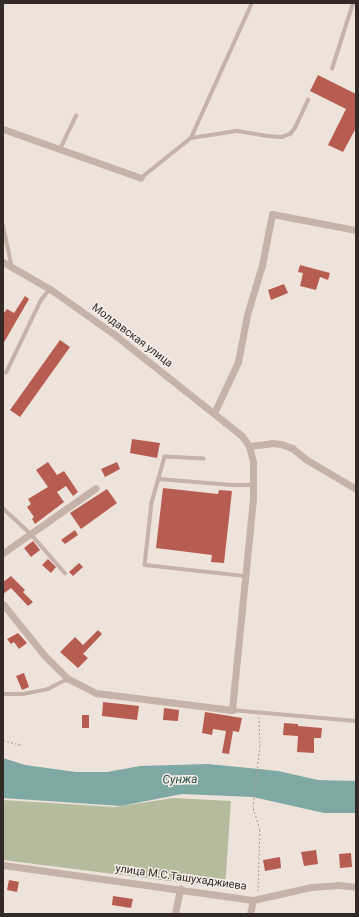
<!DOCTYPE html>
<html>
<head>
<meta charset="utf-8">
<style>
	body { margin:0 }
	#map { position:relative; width:359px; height:917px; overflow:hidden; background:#eee3db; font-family:Roboto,sans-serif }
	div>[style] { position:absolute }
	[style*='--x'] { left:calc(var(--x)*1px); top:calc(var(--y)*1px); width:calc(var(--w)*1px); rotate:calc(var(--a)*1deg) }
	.green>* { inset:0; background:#b5bb9d }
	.water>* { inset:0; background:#7da8a4 }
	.building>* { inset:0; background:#b75c50 }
	.path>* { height:1px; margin-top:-0.5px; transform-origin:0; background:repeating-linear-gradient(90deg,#b09c93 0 2px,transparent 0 4px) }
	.service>* { height:3.5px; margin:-1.75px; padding:0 1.75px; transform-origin:1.75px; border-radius:1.75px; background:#c5b2a8 }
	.minor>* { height:7px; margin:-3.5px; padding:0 3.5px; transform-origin:3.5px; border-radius:3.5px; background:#c5b2a8 }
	span { translate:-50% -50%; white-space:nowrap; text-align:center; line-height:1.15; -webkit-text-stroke:3px #f7ede7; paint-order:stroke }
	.street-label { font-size:11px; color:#332a28 }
	.water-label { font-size:12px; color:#224f4c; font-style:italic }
	.frame { position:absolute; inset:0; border:4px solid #332a28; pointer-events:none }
</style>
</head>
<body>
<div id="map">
	<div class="green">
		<div style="clip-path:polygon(173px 798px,231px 801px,225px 888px,3px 860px,3px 800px,115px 807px)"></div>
	</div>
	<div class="water">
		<div style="clip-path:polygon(3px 758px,25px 765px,76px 772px,107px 772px,140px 766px,208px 764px,278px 771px,318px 780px,356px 781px,356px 813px,324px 813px,253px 797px,182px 794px,121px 806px,3px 798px)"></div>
	</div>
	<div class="building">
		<div style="clip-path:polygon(318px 75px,356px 94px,356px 128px,343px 152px,328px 145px,346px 109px,310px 91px)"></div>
		<div style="clip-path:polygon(300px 265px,330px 273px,328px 280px,320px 277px,316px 290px,300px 286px,303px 273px,298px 272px)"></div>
		<div style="clip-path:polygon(284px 284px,288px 293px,271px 300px,268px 290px)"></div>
		<div style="clip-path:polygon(25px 296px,29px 299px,3px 344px,3px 314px,7px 309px,14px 313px)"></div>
		<div style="clip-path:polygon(60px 340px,70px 347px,20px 417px,10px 410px)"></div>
		<div style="clip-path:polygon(132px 439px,160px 443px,157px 458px,130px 453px)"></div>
		<div style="clip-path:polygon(48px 462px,57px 475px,64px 471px,78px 492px,73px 496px,66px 486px,57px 492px,64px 502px,35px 524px,32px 519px,34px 517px,27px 507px,31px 504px,28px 499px,48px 487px,36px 470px)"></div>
		<div style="clip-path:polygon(117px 462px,120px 469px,105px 477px,101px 469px)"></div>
		<div style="clip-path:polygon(163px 488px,218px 494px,219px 490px,232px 491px,224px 563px,211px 562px,212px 555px,156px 548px)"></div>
		<div style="clip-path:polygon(107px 489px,117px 503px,81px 529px,70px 513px)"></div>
		<div style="clip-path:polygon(75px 530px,78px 535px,65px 544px,61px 540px)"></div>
		<div style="clip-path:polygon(33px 541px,40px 550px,31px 557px,24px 548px)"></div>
		<div style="clip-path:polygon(48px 559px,56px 567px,51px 573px,42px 565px)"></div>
		<div style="clip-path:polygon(79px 563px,83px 567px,73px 576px,69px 572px)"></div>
		<div style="clip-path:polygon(11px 576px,25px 590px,23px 592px,33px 602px,28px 606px,11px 588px,3px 594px,3px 582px)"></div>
		<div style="clip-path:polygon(98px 630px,102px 634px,83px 654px,88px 658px,78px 668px,60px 652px,75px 637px,83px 645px)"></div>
		<div style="clip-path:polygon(18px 633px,27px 643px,19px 649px,14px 642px,11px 644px,7px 639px)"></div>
		<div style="clip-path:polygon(24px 673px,29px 687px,22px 690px,16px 676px)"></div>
		<div style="clip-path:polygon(103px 702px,139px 706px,137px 720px,102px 716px)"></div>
		<div style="clip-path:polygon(164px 708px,179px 710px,178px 721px,163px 720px)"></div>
		<div style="clip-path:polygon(205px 712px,242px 718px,239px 732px,233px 731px,229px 754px,222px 753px,226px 731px,213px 729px,212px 735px,202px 733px)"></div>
		<div style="clip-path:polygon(82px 715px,89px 715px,89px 728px,82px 728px)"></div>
		<div style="clip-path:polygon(284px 723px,298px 724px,298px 726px,322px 728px,321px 738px,314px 738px,314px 753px,297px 752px,298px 736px,283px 735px)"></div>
		<div style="clip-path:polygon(316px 850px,318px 864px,304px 866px,301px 852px)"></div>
		<div style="clip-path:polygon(351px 853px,352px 867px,340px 868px,339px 854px)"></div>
		<div style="clip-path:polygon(280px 857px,281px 868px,265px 871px,263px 860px)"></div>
		<div style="clip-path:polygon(9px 880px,19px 882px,17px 892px,7px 890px)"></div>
		<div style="clip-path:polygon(113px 896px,133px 899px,131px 908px,112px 905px)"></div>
	</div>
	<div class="path">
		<div style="--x:3;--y:740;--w:20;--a:15"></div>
		<div style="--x:258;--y:891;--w:62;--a:-88.2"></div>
		<div style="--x:260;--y:829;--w:23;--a:-108"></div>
		<div style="--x:253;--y:807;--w:61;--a:-83.5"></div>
		<div style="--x:260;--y:746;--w:29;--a:-92"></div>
	</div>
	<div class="service">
		<div style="--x:332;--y:69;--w:69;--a:-72.3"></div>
		<div style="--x:191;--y:138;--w:47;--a:-8.7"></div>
		<div style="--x:237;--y:131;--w:30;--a:9"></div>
		<div style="--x:267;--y:136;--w:15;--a:4"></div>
		<div style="--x:282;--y:137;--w:9;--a:-21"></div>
		<div style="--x:290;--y:134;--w:8;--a:-50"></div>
		<div style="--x:295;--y:128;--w:31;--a:-65"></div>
		<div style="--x:60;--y:149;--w:37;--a:-64"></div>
		<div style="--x:141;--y:178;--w:64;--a:-38.7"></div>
		<div style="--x:191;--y:138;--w:148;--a:-65.7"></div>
		<div style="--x:3;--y:224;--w:43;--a:77.9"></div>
		<div style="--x:6;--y:373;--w:81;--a:-64.4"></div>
		<div style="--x:41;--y:300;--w:14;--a:-51"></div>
		<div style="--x:204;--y:459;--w:39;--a:-177"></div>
		<div style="--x:165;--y:457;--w:48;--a:105.8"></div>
		<div style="--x:152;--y:503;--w:62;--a:96.4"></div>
		<div style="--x:145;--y:565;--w:101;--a:6.3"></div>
		<div style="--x:159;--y:479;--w:73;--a:4.7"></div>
		<div style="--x:232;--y:485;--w:21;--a:0"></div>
		<div style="--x:3;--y:508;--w:38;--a:43"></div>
		<div style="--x:31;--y:534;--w:52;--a:48.9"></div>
		<div style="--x:3;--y:694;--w:20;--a:0"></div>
		<div style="--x:23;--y:694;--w:25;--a:-11"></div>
		<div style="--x:48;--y:689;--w:22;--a:-27"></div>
		<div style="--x:232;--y:710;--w:124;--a:5.1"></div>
	</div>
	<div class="minor">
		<div style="--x:3;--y:129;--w:146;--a:19.5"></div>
		<div style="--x:3;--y:262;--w:54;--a:29.9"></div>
		<div style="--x:50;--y:289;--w:80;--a:35.3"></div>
		<div style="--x:115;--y:335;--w:162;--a:38.5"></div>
		<div style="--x:242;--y:436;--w:12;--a:55"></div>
		<div style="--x:249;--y:446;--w:16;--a:76"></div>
		<div style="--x:253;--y:462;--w:37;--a:90"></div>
		<div style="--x:253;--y:499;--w:212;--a:95.7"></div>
		<div style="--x:232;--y:710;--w:137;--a:-172.9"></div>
		<div style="--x:96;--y:693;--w:31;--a:-153"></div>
		<div style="--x:68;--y:679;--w:34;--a:-135"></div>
		<div style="--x:44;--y:655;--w:65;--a:-128.8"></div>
		<div style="--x:214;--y:413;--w:56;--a:-64.8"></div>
		<div style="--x:238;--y:362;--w:48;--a:-79.2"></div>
		<div style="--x:247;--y:315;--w:52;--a:-73.3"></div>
		<div style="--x:262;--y:265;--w:52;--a:-78.9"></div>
		<div style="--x:272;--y:214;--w:86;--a:10.8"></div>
		<div style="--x:249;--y:446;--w:23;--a:-7"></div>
		<div style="--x:272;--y:443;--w:9;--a:6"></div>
		<div style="--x:281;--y:444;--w:12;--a:20"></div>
		<div style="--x:292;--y:448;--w:19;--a:39"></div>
		<div style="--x:307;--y:460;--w:57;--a:30.6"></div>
		<div style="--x:3;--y:553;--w:113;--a:-35"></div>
		<div style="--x:3;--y:865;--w:252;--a:8"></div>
		<div style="--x:253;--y:900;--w:59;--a:-12.6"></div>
		<div style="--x:311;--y:887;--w:27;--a:-4"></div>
		<div style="--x:338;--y:885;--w:18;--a:6"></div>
		<div style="--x:175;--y:914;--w:26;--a:-79"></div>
		<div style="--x:250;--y:914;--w:14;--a:-78"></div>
	</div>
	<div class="street-label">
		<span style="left:132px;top:336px;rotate:37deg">Молдавская улица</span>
		<span style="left:181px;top:878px;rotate:8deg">улица М.С.Ташухаджиева</span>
	</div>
	<div class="water-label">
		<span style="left:180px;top:780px;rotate:-1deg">Сунжа</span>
	</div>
	<div class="frame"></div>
</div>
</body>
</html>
